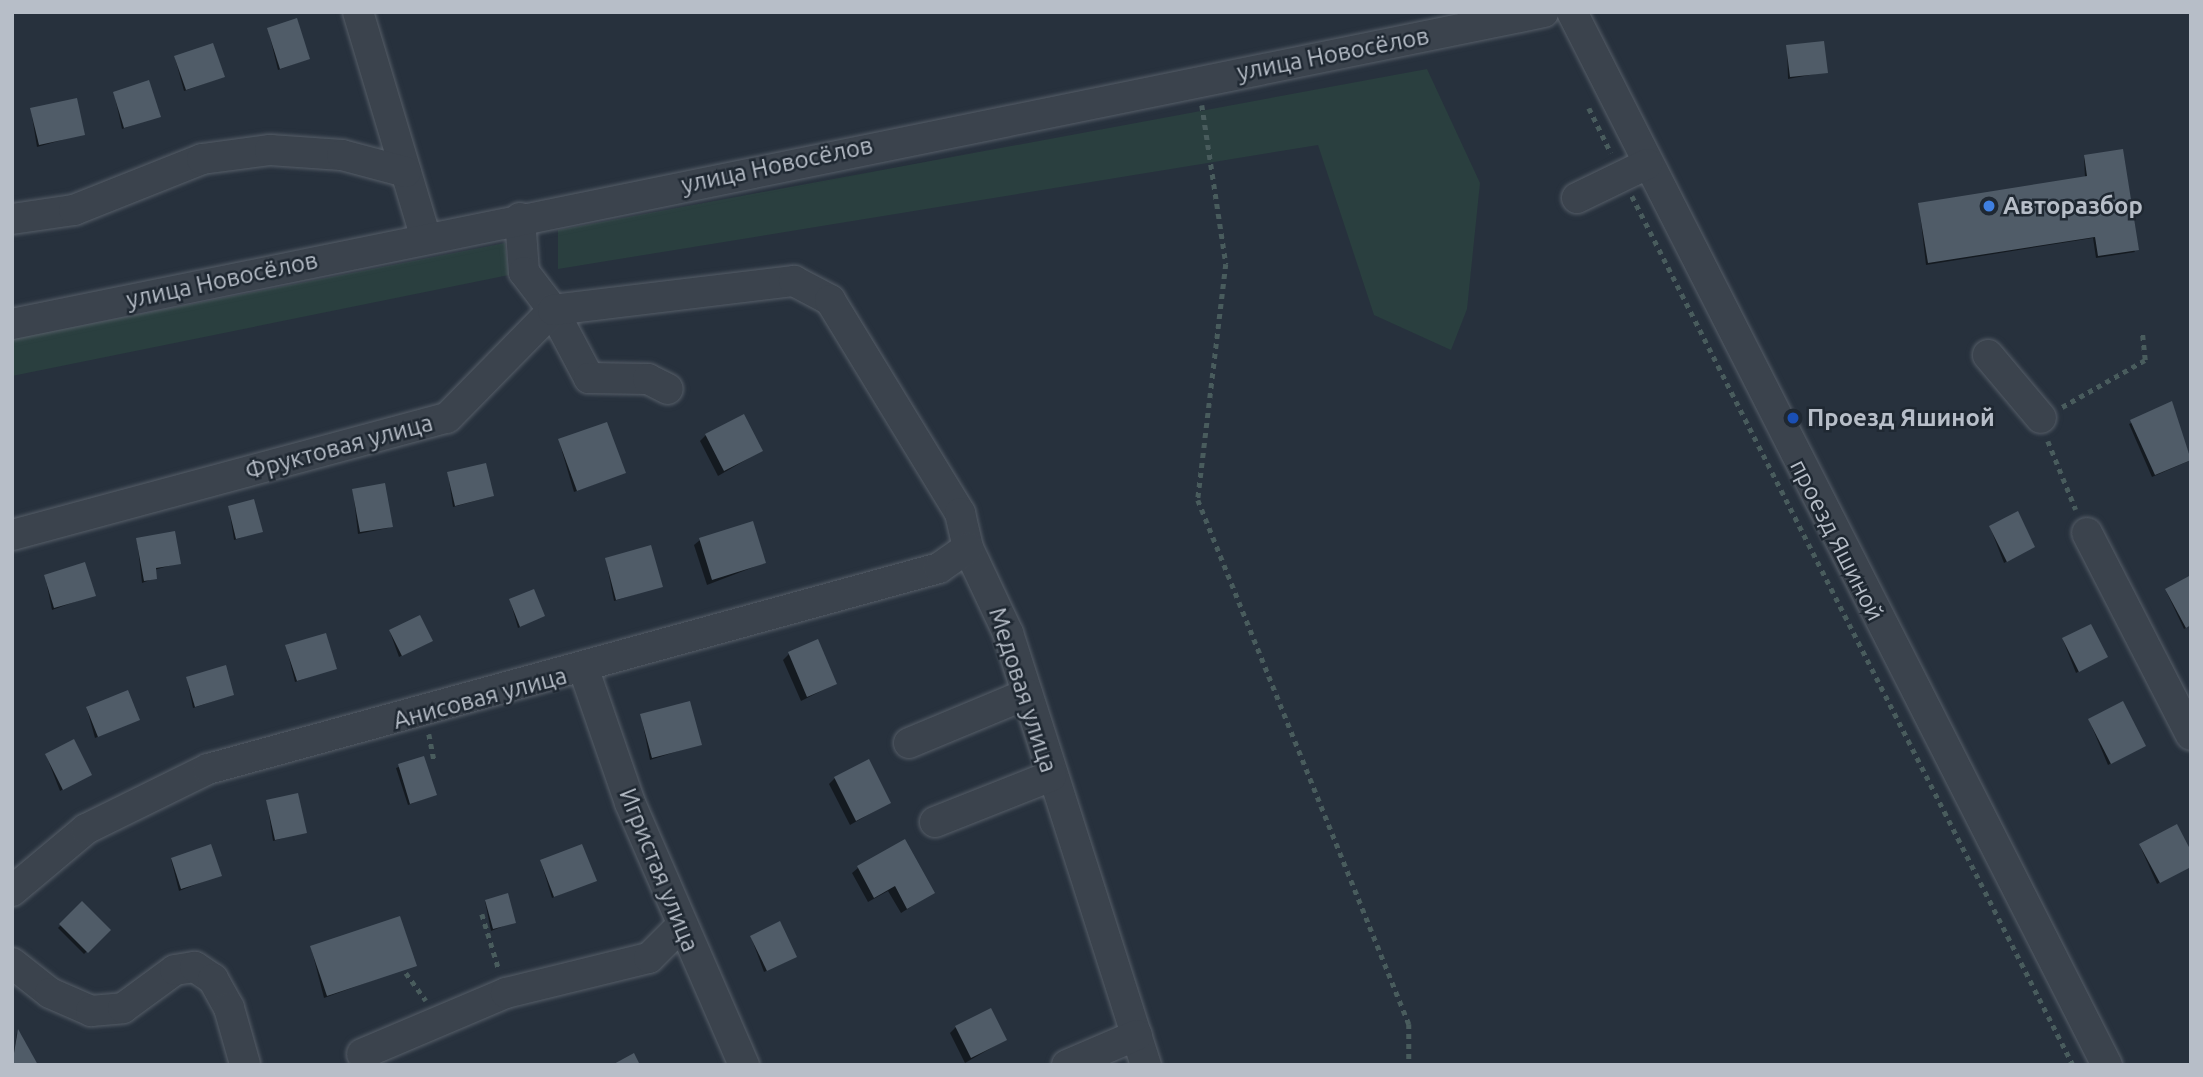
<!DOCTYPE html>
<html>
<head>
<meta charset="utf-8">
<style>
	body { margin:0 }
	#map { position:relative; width:2203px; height:1077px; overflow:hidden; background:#27313d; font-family:Ubuntu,sans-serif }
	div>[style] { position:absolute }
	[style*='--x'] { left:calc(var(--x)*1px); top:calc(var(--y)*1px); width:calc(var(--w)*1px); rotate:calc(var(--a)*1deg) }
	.green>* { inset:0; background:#2a3f3f }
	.shadow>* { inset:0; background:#0007 }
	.building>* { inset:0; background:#505c68 }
	.path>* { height:4.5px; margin-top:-2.25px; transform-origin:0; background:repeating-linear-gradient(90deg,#495c5d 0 5px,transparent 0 10px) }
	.roads { filter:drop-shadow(0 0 2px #565e68) drop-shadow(0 0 2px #565e68) }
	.minor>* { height:30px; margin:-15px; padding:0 15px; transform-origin:15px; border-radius:15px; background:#3b434d }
	.dots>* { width:19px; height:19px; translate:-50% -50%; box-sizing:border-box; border:4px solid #1f2832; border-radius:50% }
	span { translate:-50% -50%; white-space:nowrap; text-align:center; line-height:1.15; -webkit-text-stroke:5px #1f2832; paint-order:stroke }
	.street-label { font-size:24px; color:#b7bec8 }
	.poi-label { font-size:24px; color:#b7bec8; font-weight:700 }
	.left { translate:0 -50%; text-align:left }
	.frame { position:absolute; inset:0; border:14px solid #b7bec8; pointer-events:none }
</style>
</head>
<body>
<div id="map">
	<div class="green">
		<div style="clip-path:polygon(1427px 69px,1480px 183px,1467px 309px,1451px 350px,1374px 315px,1318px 145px,558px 269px,558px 230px)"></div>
		<div style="clip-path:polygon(505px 243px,509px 275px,12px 376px,12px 339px)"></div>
	</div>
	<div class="shadow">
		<div style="clip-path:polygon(268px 29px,308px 59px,278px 70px)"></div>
		<div style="clip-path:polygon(1787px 47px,1826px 72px,1788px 79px)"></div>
		<div style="clip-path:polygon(175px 58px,223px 77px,184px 91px)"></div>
		<div style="clip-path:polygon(114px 93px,159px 116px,122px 129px)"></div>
		<div style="clip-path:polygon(31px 110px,83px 134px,37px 147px)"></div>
		<div style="clip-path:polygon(2084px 157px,2135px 252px,2096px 258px,2093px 238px,1926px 265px,1919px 205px,2085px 178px)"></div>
		<div style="clip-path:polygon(2171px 404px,2191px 460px,2152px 477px,2129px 424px)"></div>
		<div style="clip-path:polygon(706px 435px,761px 451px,718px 476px,700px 441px)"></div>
		<div style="clip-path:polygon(559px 441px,624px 473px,574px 492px)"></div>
		<div style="clip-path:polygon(448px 474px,493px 496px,453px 507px)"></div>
		<div style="clip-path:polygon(353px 490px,391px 526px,388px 528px,358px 534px)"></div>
		<div style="clip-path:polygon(229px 508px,261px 531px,234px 540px)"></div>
		<div style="clip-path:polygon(1990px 527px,2033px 547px,2004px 563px)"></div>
		<div style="clip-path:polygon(137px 539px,179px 563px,154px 570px,155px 578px,142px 583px)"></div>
		<div style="clip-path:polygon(700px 540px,764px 563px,707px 585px,694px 545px)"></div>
		<div style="clip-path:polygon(606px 560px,661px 586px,614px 601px)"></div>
		<div style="clip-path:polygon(45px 576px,94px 595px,52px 610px)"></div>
		<div style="clip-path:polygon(2166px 591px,2191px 625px,2184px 629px)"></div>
		<div style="clip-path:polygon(510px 600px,543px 616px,518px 628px)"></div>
		<div style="clip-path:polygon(390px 632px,428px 643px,399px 657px)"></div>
		<div style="clip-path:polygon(2063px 640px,2106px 657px,2076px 673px)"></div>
		<div style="clip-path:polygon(286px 646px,335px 668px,295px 682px)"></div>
		<div style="clip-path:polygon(789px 654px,835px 684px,801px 701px,783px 660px)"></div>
		<div style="clip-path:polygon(187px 679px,232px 695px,193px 708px)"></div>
		<div style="clip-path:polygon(87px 709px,138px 720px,95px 738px)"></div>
		<div style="clip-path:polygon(641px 715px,700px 744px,650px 760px)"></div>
		<div style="clip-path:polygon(2089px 720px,2141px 748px,2108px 765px)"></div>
		<div style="clip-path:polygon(46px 755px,90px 775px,60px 791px)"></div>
		<div style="clip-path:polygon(423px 758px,435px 795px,408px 805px,396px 768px)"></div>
		<div style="clip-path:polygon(835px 778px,889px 803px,850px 825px,829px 784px)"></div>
		<div style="clip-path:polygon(267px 801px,305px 832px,273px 841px)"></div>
		<div style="clip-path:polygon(2140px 846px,2191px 866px,2157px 884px)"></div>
		<div style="clip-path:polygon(171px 859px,220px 875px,179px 891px)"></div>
		<div style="clip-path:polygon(541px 862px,594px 880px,552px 898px)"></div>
		<div style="clip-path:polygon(858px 868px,933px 893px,901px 913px,888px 891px,868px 902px,852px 873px)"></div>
		<div style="clip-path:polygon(485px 901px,514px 922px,491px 931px)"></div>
		<div style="clip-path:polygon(82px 904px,109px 930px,84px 954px,58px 928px)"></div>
		<div style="clip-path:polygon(751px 937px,792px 959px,764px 972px)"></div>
		<div style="clip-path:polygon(311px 947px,415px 965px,324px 998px)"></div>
		<div style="clip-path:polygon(956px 1027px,1005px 1040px,965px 1063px,950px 1033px)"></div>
		<div style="clip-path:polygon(17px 1032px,36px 1065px,12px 1065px)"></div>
	</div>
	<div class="building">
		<div style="clip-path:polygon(297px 18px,310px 59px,280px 69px,267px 28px)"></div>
		<div style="clip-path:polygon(1824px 41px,1828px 73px,1790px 77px,1786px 45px)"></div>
		<div style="clip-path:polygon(213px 43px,225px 77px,186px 90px,174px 56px)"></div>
		<div style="clip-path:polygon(149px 80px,161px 117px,124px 128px,113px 92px)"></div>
		<div style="clip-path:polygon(77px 98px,85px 135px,39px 145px,30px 108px)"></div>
		<div style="clip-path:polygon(2123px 149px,2139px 250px,2098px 256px,2095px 237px,1928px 263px,1918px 203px,2087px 176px,2084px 155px)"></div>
		<div style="clip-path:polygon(2172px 401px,2191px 460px,2155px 475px,2130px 420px)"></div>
		<div style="clip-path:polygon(744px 414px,763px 451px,724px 471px,705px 434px)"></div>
		<div style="clip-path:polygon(607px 422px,626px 473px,577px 491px,558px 439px)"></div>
		<div style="clip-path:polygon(486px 463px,494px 496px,455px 506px,447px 472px)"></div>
		<div style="clip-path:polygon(385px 483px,393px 527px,360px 532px,352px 489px)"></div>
		<div style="clip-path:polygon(254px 499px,263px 532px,236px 539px,228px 506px)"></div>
		<div style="clip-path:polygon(2018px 511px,2035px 547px,2007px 562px,1989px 526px)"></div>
		<div style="clip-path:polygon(753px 521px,766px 563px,712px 580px,699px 538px)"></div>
		<div style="clip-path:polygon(175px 531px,181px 564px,156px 568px,157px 579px,144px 581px,136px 538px)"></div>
		<div style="clip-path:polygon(651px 545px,663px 587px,616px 600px,605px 558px)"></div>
		<div style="clip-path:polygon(85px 562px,96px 596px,54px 608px,44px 575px)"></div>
		<div style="clip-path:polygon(2191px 575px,2191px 625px,2186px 628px,2165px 589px)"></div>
		<div style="clip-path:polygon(534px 589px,545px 616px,520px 627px,509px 599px)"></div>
		<div style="clip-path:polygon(420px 615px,433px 641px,402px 656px,389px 630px)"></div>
		<div style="clip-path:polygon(2091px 624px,2108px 657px,2079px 672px,2062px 638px)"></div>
		<div style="clip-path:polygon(326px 633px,337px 669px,297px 681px,285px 645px)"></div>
		<div style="clip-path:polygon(818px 639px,837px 684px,807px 697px,788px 652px)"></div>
		<div style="clip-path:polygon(226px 665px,234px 695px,195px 707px,186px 677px)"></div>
		<div style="clip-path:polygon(128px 690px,140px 720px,98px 737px,86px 707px)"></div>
		<div style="clip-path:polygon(690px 701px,702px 745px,652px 758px,640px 714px)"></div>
		<div style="clip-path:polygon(2123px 701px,2146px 746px,2111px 764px,2088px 719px)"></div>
		<div style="clip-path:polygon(74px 739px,92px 775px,63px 790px,45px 754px)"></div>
		<div style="clip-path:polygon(424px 756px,437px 795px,410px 804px,398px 764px)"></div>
		<div style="clip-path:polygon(869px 759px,891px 803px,856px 821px,834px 777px)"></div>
		<div style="clip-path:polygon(298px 793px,307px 833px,275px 840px,266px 800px)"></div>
		<div style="clip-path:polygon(2177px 824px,2191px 851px,2191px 867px,2160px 883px,2139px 844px)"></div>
		<div style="clip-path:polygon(905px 839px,935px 893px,907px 909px,895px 886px,874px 898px,857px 866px)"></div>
		<div style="clip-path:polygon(211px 844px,222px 876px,181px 889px,171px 858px)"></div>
		<div style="clip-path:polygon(582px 844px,597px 881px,554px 897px,540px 860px)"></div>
		<div style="clip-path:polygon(508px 893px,516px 923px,493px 929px,485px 900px)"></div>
		<div style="clip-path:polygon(82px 901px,111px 930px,88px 953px,59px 924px)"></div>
		<div style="clip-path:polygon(400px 916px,417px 966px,327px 996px,310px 946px)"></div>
		<div style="clip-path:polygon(780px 921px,797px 957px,767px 971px,750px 936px)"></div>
		<div style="clip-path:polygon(991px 1008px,1007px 1040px,971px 1058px,955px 1026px)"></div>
		<div style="clip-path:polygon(18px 1029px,38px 1065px,12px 1065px)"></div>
		<div style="clip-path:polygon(634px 1053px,640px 1065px,612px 1065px)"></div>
	</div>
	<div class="path">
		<div style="--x:1202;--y:105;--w:161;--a:81.4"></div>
		<div style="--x:1226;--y:264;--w:238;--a:96.8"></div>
		<div style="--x:1198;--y:500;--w:565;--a:68.07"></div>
		<div style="--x:1409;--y:1024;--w:41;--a:90"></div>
		<div style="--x:1589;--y:108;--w:50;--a:63.9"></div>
		<div style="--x:1632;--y:196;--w:974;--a:63.09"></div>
		<div style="--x:2062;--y:407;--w:95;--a:-29.5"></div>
		<div style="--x:2145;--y:360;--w:29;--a:-96"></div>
		<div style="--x:2048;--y:441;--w:74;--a:67.9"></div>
		<div style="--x:429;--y:734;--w:26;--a:79"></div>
		<div style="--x:482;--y:914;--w:59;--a:73.1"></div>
		<div style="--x:406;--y:973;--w:34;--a:54"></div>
	</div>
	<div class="roads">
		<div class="minor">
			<div style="--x:358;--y:12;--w:236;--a:73.3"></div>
			<div style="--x:1572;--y:12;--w:1181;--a:63.07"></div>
			<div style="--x:1577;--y:198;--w:78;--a:-25.9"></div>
			<div style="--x:520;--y:218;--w:54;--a:85.8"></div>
			<div style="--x:524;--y:272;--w:48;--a:52.7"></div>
			<div style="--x:553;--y:310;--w:77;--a:62.1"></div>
			<div style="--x:589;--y:378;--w:59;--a:1"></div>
			<div style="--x:648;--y:379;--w:22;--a:27"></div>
			<div style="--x:12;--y:219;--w:63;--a:-8.3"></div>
			<div style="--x:74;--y:210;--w:138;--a:-21.7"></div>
			<div style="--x:202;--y:159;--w:69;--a:-7.5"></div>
			<div style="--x:270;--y:150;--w:72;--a:4"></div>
			<div style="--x:342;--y:155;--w:66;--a:14.9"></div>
			<div style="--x:12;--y:324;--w:1563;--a:-11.51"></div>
			<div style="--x:1988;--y:355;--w:82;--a:49.9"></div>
			<div style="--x:2087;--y:533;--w:227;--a:62.8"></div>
			<div style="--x:12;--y:535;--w:450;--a:-15.1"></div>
			<div style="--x:447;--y:418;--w:151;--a:-45.5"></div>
			<div style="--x:553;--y:310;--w:243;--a:-6.9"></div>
			<div style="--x:794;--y:281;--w:41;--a:27.8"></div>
			<div style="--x:830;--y:300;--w:250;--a:58.6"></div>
			<div style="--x:960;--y:513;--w:36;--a:77"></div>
			<div style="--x:968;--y:548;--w:94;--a:64.8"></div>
			<div style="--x:1008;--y:633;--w:454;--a:72.3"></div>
			<div style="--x:584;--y:670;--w:141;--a:70.9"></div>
			<div style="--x:630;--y:803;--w:286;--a:66.5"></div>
			<div style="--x:909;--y:743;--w:128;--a:-22.6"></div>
			<div style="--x:935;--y:822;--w:125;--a:-21.6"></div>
			<div style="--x:12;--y:891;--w:97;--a:-40"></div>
			<div style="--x:86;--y:829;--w:136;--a:-26.2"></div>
			<div style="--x:208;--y:769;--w:758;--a:-15.37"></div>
			<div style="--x:939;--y:568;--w:35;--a:-35"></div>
			<div style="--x:12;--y:963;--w:48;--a:38.3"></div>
			<div style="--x:50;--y:993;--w:45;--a:23.7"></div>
			<div style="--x:91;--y:1011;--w:32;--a:-5"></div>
			<div style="--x:123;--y:1008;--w:64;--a:-36.2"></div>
			<div style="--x:175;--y:970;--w:20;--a:-9"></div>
			<div style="--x:195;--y:967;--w:22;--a:34"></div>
			<div style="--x:213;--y:979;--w:33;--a:61"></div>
			<div style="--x:229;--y:1008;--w:58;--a:74.1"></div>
			<div style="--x:362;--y:1054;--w:156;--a:-23"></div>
			<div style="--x:506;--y:993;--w:147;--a:-13.8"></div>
			<div style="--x:649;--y:958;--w:47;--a:-45"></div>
			<div style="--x:1067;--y:1065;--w:76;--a:-23.2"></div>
		</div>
	</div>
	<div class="dots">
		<div style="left:1989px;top:206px;background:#3f7fe0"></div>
		<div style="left:1793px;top:418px;background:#1a4fb4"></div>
	</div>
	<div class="street-label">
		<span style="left:1333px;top:54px;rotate:-11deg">улица Новосёлов</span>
		<span style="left:777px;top:165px;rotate:-12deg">улица Новосёлов</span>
		<span style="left:222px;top:280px;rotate:-12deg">улица Новосёлов</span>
		<span style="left:339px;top:447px;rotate:-15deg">Фруктовая улица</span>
		<span style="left:1837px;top:540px;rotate:63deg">проезд Яшиной</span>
		<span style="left:1023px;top:690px;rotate:72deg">Медовая улица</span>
		<span style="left:480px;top:698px;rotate:-15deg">Анисовая улица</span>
		<span style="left:659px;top:870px;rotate:68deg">Игристая улица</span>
	</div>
	<div class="poi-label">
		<span class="left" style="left:2003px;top:206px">Авторазбор</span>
		<span class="left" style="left:1807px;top:418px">Проезд Яшиной</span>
	</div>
	<div class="frame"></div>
</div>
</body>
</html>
